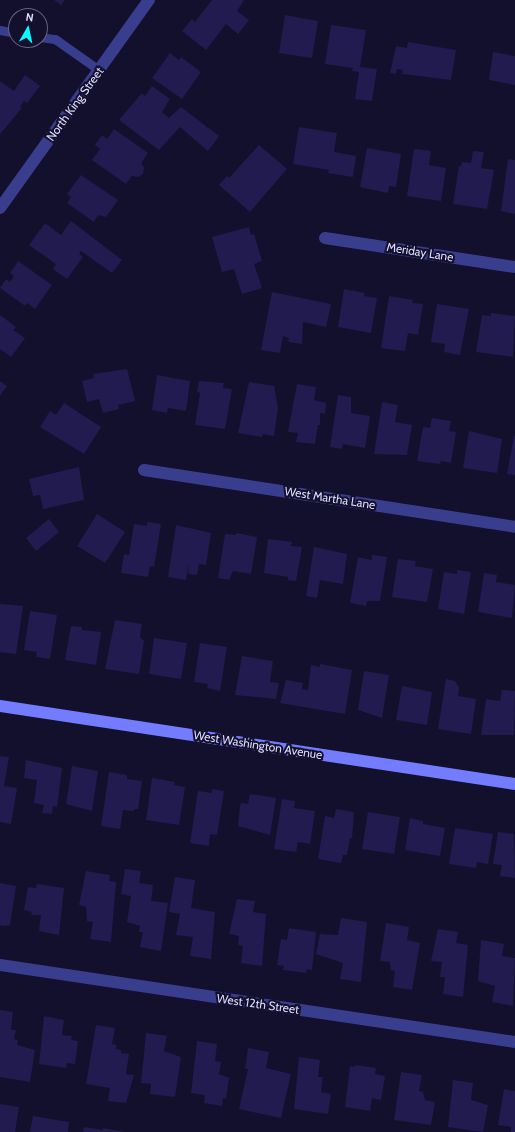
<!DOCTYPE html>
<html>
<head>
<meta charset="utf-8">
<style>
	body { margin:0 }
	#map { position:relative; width:515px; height:1132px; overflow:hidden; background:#13102d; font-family:Cabin,sans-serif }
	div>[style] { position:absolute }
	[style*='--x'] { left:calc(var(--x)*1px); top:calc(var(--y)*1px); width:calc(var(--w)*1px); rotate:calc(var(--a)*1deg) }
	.building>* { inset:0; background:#211b4f }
	.lane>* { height:9px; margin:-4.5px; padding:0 4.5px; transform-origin:4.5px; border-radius:4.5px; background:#393d8e }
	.street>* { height:12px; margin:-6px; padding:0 6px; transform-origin:6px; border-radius:6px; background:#393d8e }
	.secondary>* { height:12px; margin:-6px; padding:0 6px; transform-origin:6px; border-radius:6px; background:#737cff }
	span { translate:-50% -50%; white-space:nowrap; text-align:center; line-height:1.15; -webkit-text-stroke:4px #13102d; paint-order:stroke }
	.street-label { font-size:12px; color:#dddcff }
	.north { position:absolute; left:8px; top:8px; width:40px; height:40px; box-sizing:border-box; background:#13102d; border:1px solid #646281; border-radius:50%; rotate:9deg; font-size:11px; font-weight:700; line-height:16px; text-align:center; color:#dddcff }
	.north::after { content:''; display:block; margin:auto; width:14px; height:18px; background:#08fcff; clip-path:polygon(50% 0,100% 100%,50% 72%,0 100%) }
</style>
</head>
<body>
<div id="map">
	<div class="building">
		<div style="clip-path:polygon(54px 0,65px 0,61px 5px)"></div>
		<div style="clip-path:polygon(212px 0,244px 0,237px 11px,249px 20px,238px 34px,226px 24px,206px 50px,182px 31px,192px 19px,195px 22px)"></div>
		<div style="clip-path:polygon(285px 15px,318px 21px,312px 58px,279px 53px)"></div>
		<div style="clip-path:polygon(331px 25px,366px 30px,360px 67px,377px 69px,372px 101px,355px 99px,359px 72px,352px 71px,353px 68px,325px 64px)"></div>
		<div style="clip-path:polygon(408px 42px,456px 50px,451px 80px,402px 74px,403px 70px,397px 69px,396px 74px,390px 73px,396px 46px,407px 48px)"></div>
		<div style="clip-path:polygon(493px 52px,515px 56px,515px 85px,489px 80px)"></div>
		<div style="clip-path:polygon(170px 53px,179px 60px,181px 57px,201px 72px,182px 99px,152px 78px)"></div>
		<div style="clip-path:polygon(25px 75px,40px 86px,27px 103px,24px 101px,20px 107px,22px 108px,0 134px,0 81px,14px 91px)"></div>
		<div style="clip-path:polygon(152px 86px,170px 99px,162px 112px,169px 118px,181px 107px,219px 136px,208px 151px,180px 127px,159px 150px,119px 120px,142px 93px,145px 96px)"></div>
		<div style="clip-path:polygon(299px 127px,337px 133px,334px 152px,356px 156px,353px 177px,328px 173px,329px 170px,293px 164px)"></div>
		<div style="clip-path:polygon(114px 129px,148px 153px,141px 163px,144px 168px,143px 174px,138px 177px,132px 176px,126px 184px,92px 160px,100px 149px,95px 145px,102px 135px,107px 139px)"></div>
		<div style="clip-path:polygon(259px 145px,287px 169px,250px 212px,219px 185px,227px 176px,229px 178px)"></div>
		<div style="clip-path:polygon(367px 148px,401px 154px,396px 187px,389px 186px,388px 193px,360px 187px)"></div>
		<div style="clip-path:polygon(414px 149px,431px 151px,429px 165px,446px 168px,441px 201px,407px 196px)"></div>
		<div style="clip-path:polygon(473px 151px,484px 152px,481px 168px,494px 170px,487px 209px,453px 204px,459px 166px,461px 166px,462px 162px,471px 163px)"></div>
		<div style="clip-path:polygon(508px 159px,515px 160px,515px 214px,501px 211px)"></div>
		<div style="clip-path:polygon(81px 175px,118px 200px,106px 217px,98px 215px,94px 222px,67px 203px,71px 197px,67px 194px)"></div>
		<div style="clip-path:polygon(71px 221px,122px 260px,112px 273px,81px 251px,79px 254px,83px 257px,67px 279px,53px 269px,56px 264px,29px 245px,45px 223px,61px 235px)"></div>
		<div style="clip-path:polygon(249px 227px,251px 235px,254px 234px,262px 261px,254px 264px,262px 288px,242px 294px,234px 269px,222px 272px,212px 237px)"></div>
		<div style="clip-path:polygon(18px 261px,52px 285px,35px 309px,27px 303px,25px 306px,0 288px,6px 279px,10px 282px,14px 276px,10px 273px)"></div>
		<div style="clip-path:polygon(344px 289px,365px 293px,364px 296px,377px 298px,371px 333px,338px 327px)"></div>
		<div style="clip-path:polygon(272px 292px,331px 304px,326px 327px,303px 322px,302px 344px,288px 342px,289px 338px,283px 336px,280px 353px,261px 350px)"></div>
		<div style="clip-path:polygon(389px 296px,413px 300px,412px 303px,423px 304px,418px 335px,408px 333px,405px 351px,381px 348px)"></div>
		<div style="clip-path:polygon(437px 304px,469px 309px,460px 355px,444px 352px,445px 344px,431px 342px)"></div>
		<div style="clip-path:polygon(491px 313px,515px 316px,513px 357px,476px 352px,482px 315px,491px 316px)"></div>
		<div style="clip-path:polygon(0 315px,16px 327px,13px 330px,25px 338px,11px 357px,0 349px)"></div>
		<div style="clip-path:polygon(127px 369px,135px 401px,118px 405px,119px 409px,103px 413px,99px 399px,87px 402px,82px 381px,94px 378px,93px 374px)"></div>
		<div style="clip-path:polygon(157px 375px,190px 381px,186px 411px,168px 408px,167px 413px,152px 410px)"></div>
		<div style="clip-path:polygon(0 381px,7px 386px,0 396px)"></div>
		<div style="clip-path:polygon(199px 381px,224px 383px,223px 388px,232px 389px,225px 429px,195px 425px,200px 393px,197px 392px)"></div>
		<div style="clip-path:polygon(249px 382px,274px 386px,278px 408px,274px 436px,263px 434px,262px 437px,238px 433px)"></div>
		<div style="clip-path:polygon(297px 384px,316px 387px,314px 400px,326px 403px,325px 414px,320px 413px,320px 425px,318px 425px,315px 444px,296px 442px,298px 433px,288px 432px)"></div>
		<div style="clip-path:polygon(338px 395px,351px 397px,351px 413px,370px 416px,365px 448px,343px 444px,342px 449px,330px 447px)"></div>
		<div style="clip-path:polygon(382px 402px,398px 405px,395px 422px,412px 425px,407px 455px,374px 454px)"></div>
		<div style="clip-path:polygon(64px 403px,101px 427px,84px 454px,40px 427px,50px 411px,56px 415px)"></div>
		<div style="clip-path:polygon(432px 418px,451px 421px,449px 431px,456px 432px,451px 463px,441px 461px,440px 464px,417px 461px,423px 427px,430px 428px)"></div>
		<div style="clip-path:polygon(469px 431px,502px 439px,497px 473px,463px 468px)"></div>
		<div style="clip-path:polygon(514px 436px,515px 436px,515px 475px,507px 474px)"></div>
		<div style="clip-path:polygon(79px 467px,84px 500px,43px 509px,40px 495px,33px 496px,29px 479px)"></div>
		<div style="clip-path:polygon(97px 514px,125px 532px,105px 563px,77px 546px)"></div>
		<div style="clip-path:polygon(49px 519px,59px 532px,36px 551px,26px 538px)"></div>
		<div style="clip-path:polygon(147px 522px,161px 524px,154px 567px,150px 566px,148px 577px,121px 573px,124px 554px,129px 555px,134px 524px,147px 526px)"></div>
		<div style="clip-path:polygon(176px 525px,211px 533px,206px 565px,199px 564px,197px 575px,188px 574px,189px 562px,186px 580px,168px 577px)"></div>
		<div style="clip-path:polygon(236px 533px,257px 537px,251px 574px,233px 571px,229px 580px,218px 578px,225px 534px,236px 535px)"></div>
		<div style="clip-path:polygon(268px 539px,292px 542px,291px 546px,302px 547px,296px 581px,288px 580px,288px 577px,264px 573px)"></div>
		<div style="clip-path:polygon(314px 547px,347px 554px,343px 584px,320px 580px,317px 598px,306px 596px)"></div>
		<div style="clip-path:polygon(372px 555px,387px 557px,380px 601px,367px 601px,366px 606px,350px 603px,358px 557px,372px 560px)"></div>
		<div style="clip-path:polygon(398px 559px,416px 561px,415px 566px,433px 569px,427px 602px,392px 597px)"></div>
		<div style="clip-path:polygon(457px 570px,471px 572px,464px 614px,438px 609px,444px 572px,457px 574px)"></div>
		<div style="clip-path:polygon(484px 573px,497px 575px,496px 582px,515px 585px,512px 618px,478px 612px)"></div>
		<div style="clip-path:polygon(0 604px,23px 606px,16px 654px,0 652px)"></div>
		<div style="clip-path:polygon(30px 611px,57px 615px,50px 659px,36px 657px,37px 652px,24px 650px)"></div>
		<div style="clip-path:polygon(115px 620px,142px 624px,140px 637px,144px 641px,139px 674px,105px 669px)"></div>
		<div style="clip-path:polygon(71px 626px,82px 627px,82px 630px,101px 632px,96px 665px,65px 660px)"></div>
		<div style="clip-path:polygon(154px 638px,187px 643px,181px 679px,149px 674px)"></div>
		<div style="clip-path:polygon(200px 643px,227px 647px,220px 691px,207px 688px,208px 684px,194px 682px)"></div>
		<div style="clip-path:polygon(242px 656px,273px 661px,270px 682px,279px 683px,276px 699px,235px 695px)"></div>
		<div style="clip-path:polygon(320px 664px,352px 670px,345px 714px,280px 703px,286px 680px,303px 683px,302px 689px,308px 690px,311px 665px,320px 667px)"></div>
		<div style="clip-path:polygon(364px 671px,389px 675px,382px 718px,358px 710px)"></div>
		<div style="clip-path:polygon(446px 679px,455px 681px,459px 687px,458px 696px,476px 699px,471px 734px,438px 729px)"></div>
		<div style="clip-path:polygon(402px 686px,432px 692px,427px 725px,396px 720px)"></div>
		<div style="clip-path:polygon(502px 690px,515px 691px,514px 735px,481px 735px,486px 699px,500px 701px)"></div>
		<div style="clip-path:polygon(0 756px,9px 757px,4px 786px,17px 788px,11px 824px,0 822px)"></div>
		<div style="clip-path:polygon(26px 760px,62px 768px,57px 807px,53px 806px,52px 814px,42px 813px,44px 805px,34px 803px,37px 780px,24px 778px)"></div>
		<div style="clip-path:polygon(72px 766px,98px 771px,92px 811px,66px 804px)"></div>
		<div style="clip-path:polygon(109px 772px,127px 775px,127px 779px,142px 781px,138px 809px,134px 809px,134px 811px,123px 810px,120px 829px,101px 826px)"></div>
		<div style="clip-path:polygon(152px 778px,175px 782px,174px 785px,185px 787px,179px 825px,146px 820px)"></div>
		<div style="clip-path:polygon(212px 789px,224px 791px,217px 835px,210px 834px,209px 846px,190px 843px,198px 791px,212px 793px)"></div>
		<div style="clip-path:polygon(250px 794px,276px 798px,270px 835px,238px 826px,240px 806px,241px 803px,248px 804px)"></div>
		<div style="clip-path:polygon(282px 799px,295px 801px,294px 808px,315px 811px,310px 844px,298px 842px,296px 852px,274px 849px)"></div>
		<div style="clip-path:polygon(336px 809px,354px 812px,352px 838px,350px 838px,347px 855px,343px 855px,341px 863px,318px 859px,325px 816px,334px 818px)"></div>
		<div style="clip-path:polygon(368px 812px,400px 817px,394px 854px,362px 849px)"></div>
		<div style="clip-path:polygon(410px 818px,423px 821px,423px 824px,445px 828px,440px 856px,405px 850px)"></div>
		<div style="clip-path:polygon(455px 828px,493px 834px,488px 864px,477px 862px,476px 868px,449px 864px)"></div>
		<div style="clip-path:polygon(498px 832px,514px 834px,515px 878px,500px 876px,502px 865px,493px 864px)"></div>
		<div style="clip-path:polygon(125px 869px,141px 871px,139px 883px,153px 885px,151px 901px,168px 903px,161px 951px,140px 947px,143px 932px,139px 932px,140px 926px,127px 922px,131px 896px,121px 894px)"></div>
		<div style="clip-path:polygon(86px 871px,110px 875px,109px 881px,116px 882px,111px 942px,90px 939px,93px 922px,87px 921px,86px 907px,79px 905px)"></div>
		<div style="clip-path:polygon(175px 877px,195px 880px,191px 908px,215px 912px,211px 959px,190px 956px,193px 937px,176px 935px,180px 914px,169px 912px)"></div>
		<div style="clip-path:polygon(0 883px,16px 886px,10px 925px,4px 926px,0 925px)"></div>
		<div style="clip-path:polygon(37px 884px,64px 888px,59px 935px,39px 931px,41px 915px,31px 915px,32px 912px,24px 910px,28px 887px,36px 888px)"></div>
		<div style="clip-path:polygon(237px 899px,255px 901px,253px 912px,266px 914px,262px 966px,241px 963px,243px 946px,238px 945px,239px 936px,229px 934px)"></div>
		<div style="clip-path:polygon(341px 918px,367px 922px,361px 982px,340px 979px,343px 963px,316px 954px,320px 934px,338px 935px)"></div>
		<div style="clip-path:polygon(386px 923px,409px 927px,407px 940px,420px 943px,412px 990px,393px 987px,395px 971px,391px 970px,390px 962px,380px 961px)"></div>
		<div style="clip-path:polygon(289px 928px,316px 932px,312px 970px,307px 969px,306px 973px,283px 970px,284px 966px,277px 965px,281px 939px,287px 940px)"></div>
		<div style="clip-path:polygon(438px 929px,458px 932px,456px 943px,468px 945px,463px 997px,443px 994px,445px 977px,440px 977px,442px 962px,431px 961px)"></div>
		<div style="clip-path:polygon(481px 940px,504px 944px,502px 956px,515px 958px,513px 1006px,492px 1002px,495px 986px,478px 981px)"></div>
		<div style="clip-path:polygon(0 1010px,13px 1012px,11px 1030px,16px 1030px,14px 1039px,18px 1040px,17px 1045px,35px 1050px,30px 1082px,0 1077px)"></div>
		<div style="clip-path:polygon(44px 1016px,64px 1020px,62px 1035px,72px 1036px,71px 1040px,78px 1041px,75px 1064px,67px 1063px,66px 1068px,39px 1064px)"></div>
		<div style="clip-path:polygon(96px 1025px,115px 1028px,112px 1044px,116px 1045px,116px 1049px,121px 1050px,121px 1053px,129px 1054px,126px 1074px,134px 1075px,126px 1103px,108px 1101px,110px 1088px,86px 1084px)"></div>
		<div style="clip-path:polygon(146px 1033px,167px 1036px,164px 1051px,181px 1057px,175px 1097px,150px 1094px,151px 1084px,141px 1083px)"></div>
		<div style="clip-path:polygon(197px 1041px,217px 1044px,215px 1061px,221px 1062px,219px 1074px,229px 1078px,226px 1099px,223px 1098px,222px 1106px,204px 1103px,205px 1095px,191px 1093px)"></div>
		<div style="clip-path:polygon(248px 1048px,269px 1052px,266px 1068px,291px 1074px,281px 1118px,239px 1109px,248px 1069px,245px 1069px)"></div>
		<div style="clip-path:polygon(299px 1057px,320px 1060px,318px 1077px,323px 1077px,321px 1092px,331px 1094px,328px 1114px,294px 1109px)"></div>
		<div style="clip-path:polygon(355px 1065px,376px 1068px,375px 1074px,385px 1076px,381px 1100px,372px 1098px,370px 1111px,345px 1107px,350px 1066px,355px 1067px)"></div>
		<div style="clip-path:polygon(401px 1072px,422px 1075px,419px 1091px,423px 1092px,425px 1100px,435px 1102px,431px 1125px,394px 1120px)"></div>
		<div style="clip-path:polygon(453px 1080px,473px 1083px,471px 1100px,488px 1105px,483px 1132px,448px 1127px)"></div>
		<div style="clip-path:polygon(504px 1089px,515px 1091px,515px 1132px,511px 1132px,511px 1127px,498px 1125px)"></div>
		<div style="clip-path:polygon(0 1104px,19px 1107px,15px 1132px,0 1132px)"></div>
		<div style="clip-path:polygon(33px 1116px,69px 1122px,68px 1132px,30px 1132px)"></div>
		<div style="clip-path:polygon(84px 1127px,103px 1130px,103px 1128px,125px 1132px,83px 1132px)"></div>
	</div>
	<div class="lane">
		<div style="--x:0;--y:30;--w:16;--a:11"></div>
		<div style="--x:40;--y:37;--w:15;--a:8"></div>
		<div style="--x:55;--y:39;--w:54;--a:35.2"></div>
	</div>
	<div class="street">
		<div style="--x:0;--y:208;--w:256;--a:-54.4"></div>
		<div style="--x:325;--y:238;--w:192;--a:8.7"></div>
		<div style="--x:144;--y:470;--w:375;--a:8.7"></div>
		<div style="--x:0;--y:965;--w:521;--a:8.5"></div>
	</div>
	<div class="secondary">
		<div style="--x:0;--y:706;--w:521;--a:8.61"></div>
	</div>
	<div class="street-label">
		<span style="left:75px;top:104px;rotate:-54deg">North King Street</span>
		<span style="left:420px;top:252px;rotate:9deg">Meriday Lane</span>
		<span style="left:330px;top:498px;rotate:9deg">West Martha Lane</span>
		<span style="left:258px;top:745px;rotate:9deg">West Washington Avenue</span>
		<span style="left:258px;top:1004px;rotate:8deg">West 12th Street</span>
	</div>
	<div class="north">N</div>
</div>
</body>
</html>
